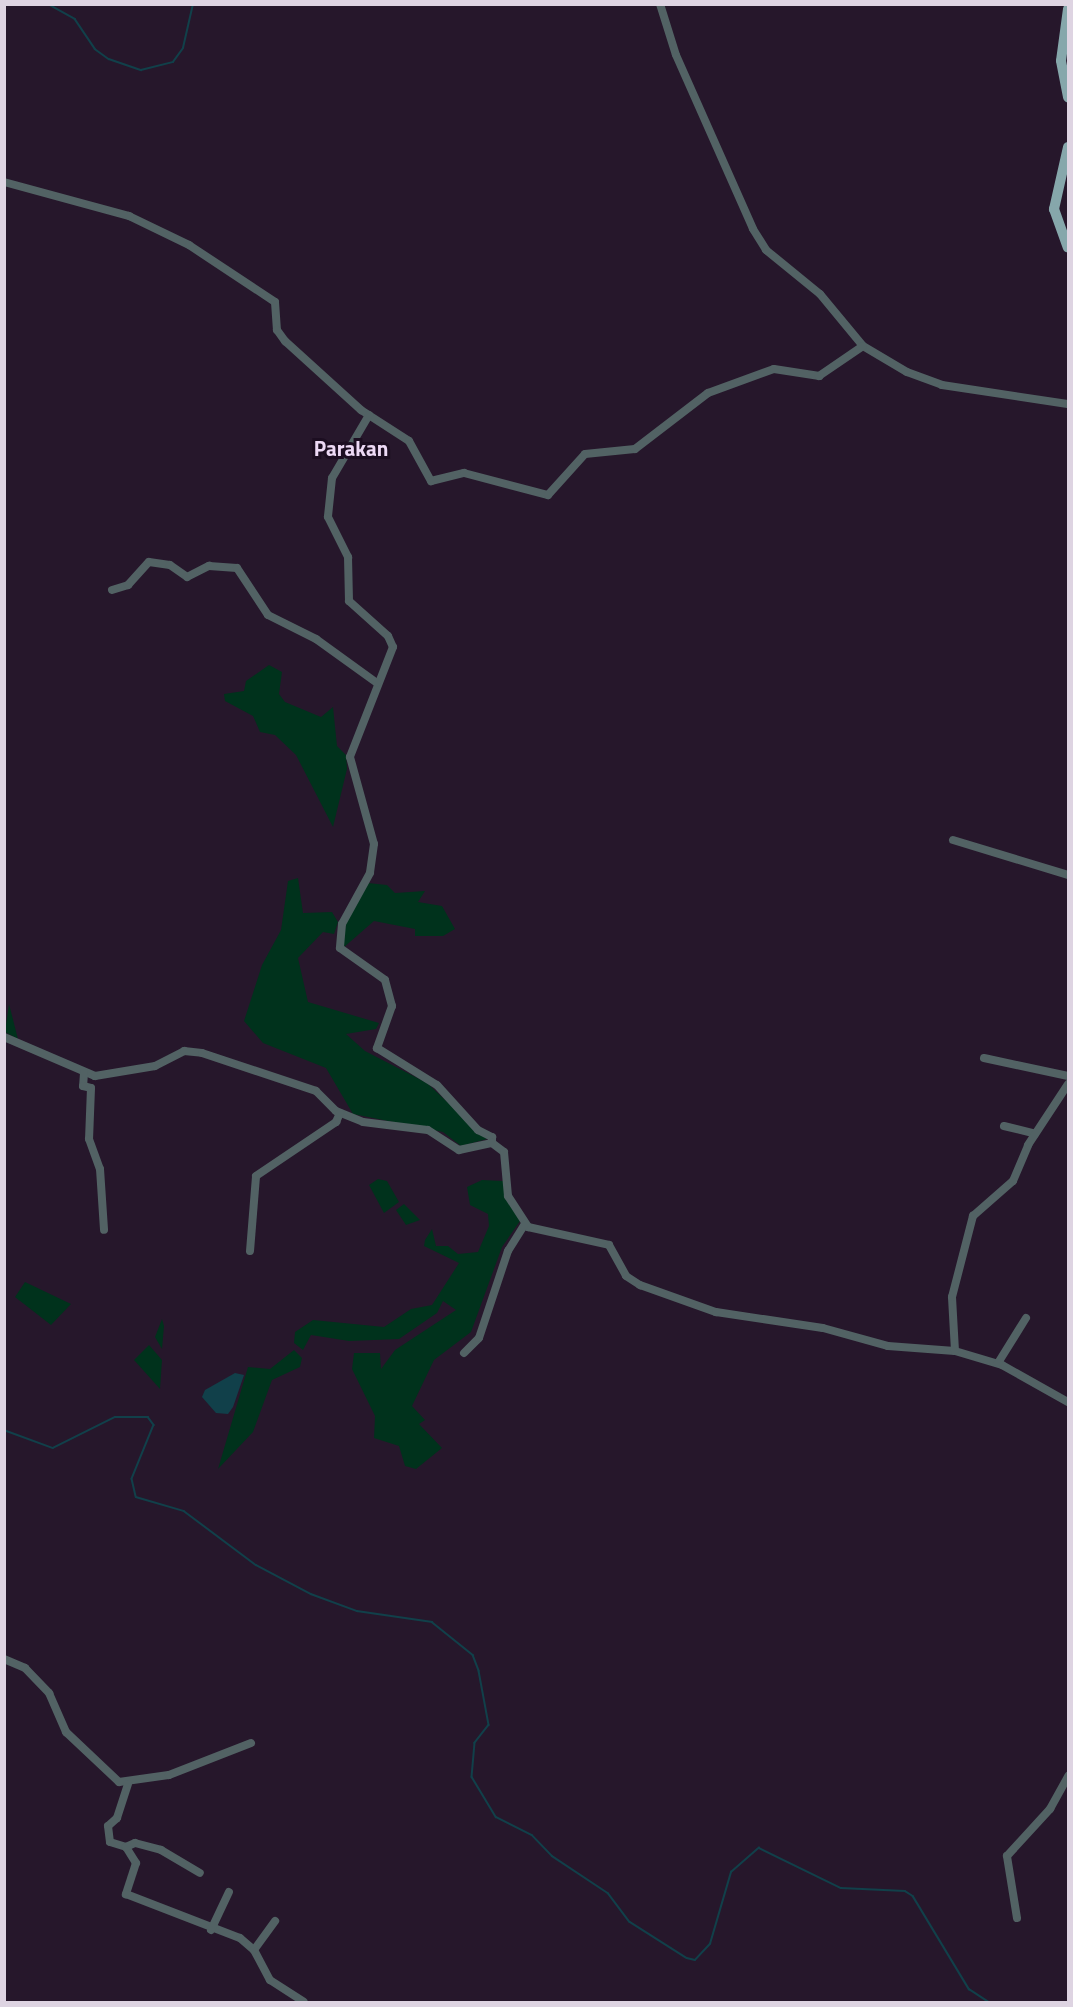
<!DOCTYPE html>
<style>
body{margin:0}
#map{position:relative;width:1073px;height:2007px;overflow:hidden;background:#26172b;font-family:"Titillium Web",sans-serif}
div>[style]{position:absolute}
.green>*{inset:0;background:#00321c}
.water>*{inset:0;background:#11404a}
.stream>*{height:1.5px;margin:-0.75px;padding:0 0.75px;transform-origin:0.75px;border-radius:0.75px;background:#11404a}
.minor>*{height:8px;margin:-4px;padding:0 4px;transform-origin:4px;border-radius:4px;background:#526264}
.major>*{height:10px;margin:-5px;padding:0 5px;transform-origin:5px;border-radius:5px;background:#86a7ab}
span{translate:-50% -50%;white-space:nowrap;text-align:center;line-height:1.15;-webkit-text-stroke:6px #1c0e21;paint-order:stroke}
.quarter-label{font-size:21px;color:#edd9f5;font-weight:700}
.frame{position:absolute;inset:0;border:6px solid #ded4e2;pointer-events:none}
</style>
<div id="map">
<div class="green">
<i style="clip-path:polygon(269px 665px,282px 672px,279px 694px,285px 702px,321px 717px,333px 707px,337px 746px,346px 755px,347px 769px,333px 827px,296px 755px,275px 735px,260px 732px,253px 716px,225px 701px,224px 694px,244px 691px,246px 681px)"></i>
<i style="clip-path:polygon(298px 878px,303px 913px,332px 912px,338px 922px,334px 934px,323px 932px,298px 958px,308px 1002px,379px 1023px,376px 1029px,346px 1034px,365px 1051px,427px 1083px,487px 1139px,461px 1146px,443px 1132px,353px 1114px,326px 1068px,263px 1043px,244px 1021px,262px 965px,281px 930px,288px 881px)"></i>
<i style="clip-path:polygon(368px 883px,387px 885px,395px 893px,425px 891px,418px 902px,442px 906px,455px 929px,443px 936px,415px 936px,415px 929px,374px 921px,343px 948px,346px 921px)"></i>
<i style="clip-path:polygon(9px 1004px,18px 1039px,5px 1032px)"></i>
<i style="clip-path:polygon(378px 1179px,387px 1181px,399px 1202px,384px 1213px,369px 1185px)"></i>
<i style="clip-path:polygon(482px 1180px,503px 1181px,520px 1221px,502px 1247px,471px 1332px,434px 1360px,412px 1406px,425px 1420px,419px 1424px,442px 1448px,416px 1469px,405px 1466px,399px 1446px,374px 1438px,375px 1416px,352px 1369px,354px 1353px,380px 1353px,381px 1369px,395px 1350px,456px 1310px,443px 1301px,437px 1313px,399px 1339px,349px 1341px,311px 1335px,303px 1350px,294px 1343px,295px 1332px,313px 1320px,384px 1327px,411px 1309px,432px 1305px,459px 1263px,424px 1246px,425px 1240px,432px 1229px,436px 1246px,448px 1246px,458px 1254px,478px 1252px,489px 1226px,488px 1214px,470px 1205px,467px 1187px)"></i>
<i style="clip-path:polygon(404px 1204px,420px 1220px,406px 1225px,396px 1210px)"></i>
<i style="clip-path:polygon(25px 1282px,71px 1304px,51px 1325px,15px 1297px)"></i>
<i style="clip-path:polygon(162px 1319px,164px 1326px,162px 1349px,155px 1337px)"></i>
<i style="clip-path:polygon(149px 1345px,162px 1360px,160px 1389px,134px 1360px)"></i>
<i style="clip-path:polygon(294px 1350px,302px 1358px,300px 1367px,272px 1380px,253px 1432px,218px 1469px,248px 1367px,270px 1369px)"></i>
</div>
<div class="water">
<i style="clip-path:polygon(235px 1373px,244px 1375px,233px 1407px,228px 1414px,216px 1413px,202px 1397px,205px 1390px)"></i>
</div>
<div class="stream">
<i style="left:48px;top:4px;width:31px;rotate:29deg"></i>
<i style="left:75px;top:19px;width:36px;rotate:56deg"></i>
<i style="left:95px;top:49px;width:17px;rotate:36deg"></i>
<i style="left:109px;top:59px;width:34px;rotate:19deg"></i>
<i style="left:141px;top:70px;width:33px;rotate:-14deg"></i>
<i style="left:173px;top:62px;width:17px;rotate:-54deg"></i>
<i style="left:183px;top:48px;width:45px;rotate:-77.2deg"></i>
<i style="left:4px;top:1430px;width:52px;rotate:20.2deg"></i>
<i style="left:53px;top:1448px;width:69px;rotate:-26.6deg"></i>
<i style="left:115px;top:1417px;width:33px"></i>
<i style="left:148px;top:1417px;width:10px;rotate:53deg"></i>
<i style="left:154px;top:1425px;width:58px;rotate:112.2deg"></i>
<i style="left:132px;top:1479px;width:18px;rotate:77deg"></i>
<i style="left:136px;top:1497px;width:50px;rotate:16.3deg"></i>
<i style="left:184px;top:1511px;width:90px;rotate:36.9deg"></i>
<i style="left:256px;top:1565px;width:62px;rotate:27.8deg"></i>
<i style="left:311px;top:1594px;width:49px;rotate:20.3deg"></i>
<i style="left:357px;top:1611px;width:76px;rotate:8.3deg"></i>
<i style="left:432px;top:1622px;width:53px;rotate:38.8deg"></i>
<i style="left:473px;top:1655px;width:17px;rotate:69deg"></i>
<i style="left:479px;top:1671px;width:55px;rotate:79.5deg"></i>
<i style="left:489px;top:1725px;width:23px;rotate:128deg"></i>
<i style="left:475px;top:1743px;width:34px;rotate:95deg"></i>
<i style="left:472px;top:1777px;width:47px;rotate:59deg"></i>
<i style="left:496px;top:1817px;width:40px;rotate:26.6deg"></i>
<i style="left:532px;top:1835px;width:29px;rotate:46deg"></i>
<i style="left:552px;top:1856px;width:67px;rotate:33.5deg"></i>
<i style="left:608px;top:1893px;width:36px;rotate:53deg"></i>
<i style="left:630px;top:1922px;width:67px;rotate:32.3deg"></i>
<i style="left:687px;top:1958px;width:8px;rotate:14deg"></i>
<i style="left:695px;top:1960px;width:22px;rotate:-47deg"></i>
<i style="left:710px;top:1944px;width:75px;rotate:-73.7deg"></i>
<i style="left:731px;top:1872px;width:37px;rotate:-41deg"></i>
<i style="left:759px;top:1848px;width:91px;rotate:26deg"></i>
<i style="left:841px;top:1888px;width:64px;rotate:2.7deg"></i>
<i style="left:905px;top:1891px;width:9px;rotate:32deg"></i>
<i style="left:913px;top:1896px;width:109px;rotate:58.9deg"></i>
<i style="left:969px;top:1989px;width:24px;rotate:33deg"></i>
</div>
<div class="minor">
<i style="left:660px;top:4px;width:53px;rotate:72.6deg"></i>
<i style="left:676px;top:55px;width:190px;rotate:66.1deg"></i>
<i style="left:753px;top:229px;width:25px;rotate:58deg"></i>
<i style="left:766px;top:250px;width:70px;rotate:39.2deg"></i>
<i style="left:820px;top:294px;width:67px;rotate:50.4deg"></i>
<i style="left:863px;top:346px;width:51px;rotate:30.6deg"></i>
<i style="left:907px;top:372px;width:37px;rotate:20deg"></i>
<i style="left:942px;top:385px;width:127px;rotate:8.6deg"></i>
<i style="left:4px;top:182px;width:130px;rotate:15.2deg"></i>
<i style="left:129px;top:216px;width:67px;rotate:25.8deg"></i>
<i style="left:189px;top:245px;width:103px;rotate:33.5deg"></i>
<i style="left:275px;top:302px;width:28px;rotate:86deg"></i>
<i style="left:277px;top:330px;width:14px;rotate:54deg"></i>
<i style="left:285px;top:341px;width:103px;rotate:42.2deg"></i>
<i style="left:361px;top:410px;width:57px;rotate:32.9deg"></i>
<i style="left:409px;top:441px;width:46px;rotate:61.2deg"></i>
<i style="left:431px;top:481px;width:34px;rotate:-14deg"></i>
<i style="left:464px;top:473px;width:87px;rotate:14.7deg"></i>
<i style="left:548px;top:495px;width:55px;rotate:-47.9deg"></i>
<i style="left:585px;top:454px;width:50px;rotate:-5.7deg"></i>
<i style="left:635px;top:449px;width:92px;rotate:-37.5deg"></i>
<i style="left:708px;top:393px;width:70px;rotate:-20deg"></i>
<i style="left:774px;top:369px;width:46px;rotate:8.8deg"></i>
<i style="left:819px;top:376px;width:53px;rotate:-34.3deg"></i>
<i style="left:369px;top:415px;width:73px;rotate:120.4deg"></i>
<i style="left:332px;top:478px;width:39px;rotate:96deg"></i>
<i style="left:328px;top:517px;width:45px;rotate:63.4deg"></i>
<i style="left:348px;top:557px;width:44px;rotate:88.7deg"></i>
<i style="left:349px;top:601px;width:52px;rotate:41.9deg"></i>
<i style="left:388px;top:636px;width:12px;rotate:66deg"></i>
<i style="left:393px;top:647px;width:118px;rotate:111.4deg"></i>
<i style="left:350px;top:757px;width:90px;rotate:74.6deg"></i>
<i style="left:374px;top:844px;width:29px;rotate:98deg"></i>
<i style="left:370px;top:873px;width:58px;rotate:118.8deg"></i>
<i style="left:342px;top:924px;width:24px;rotate:95deg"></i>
<i style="left:340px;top:948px;width:55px;rotate:35.4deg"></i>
<i style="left:385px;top:980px;width:27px;rotate:75deg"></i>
<i style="left:392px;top:1006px;width:45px;rotate:109.7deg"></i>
<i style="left:377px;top:1048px;width:70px;rotate:31.7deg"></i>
<i style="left:437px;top:1085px;width:61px;rotate:47.7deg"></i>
<i style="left:478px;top:1130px;width:16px;rotate:27deg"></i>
<i style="left:492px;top:1137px;width:6px;rotate:90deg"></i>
<i style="left:112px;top:590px;width:17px;rotate:-17deg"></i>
<i style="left:128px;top:585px;width:31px;rotate:-48deg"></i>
<i style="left:149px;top:562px;width:21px;rotate:8deg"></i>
<i style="left:170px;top:565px;width:21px;rotate:35deg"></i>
<i style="left:187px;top:577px;width:25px;rotate:-27deg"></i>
<i style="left:209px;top:566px;width:28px;rotate:4deg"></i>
<i style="left:237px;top:568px;width:56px;rotate:56.6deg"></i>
<i style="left:268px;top:615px;width:54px;rotate:26.6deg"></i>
<i style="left:316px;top:639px;width:75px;rotate:35.8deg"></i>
<i style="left:953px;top:840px;width:120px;rotate:16.9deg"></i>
<i style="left:4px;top:1037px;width:99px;rotate:23.2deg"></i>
<i style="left:95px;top:1076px;width:61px;rotate:-9.5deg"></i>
<i style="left:155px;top:1066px;width:33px;rotate:-27deg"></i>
<i style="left:184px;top:1051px;width:18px;rotate:6deg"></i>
<i style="left:202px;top:1053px;width:120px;rotate:18.4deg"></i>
<i style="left:316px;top:1091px;width:28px;rotate:45deg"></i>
<i style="left:336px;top:1111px;width:29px;rotate:22deg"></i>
<i style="left:363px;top:1122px;width:65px;rotate:7deg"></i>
<i style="left:428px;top:1130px;width:37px;rotate:33deg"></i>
<i style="left:459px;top:1150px;width:34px;rotate:-12deg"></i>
<i style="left:492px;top:1143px;width:15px;rotate:37deg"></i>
<i style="left:504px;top:1152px;width:44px;rotate:84.8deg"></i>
<i style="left:508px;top:1196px;width:37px;rotate:57deg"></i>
<i style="left:528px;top:1227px;width:83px;rotate:12.5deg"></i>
<i style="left:609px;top:1245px;width:35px;rotate:61deg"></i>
<i style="left:626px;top:1276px;width:17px;rotate:33deg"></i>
<i style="left:640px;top:1285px;width:81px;rotate:19.6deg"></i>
<i style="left:716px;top:1312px;width:108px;rotate:8.5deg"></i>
<i style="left:823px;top:1328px;width:67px;rotate:15.5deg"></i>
<i style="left:888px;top:1346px;width:67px;rotate:4.3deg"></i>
<i style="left:955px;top:1351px;width:49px;rotate:16.6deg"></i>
<i style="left:1002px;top:1365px;width:76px;rotate:29.3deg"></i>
<i style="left:984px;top:1058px;width:86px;rotate:12.1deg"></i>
<i style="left:84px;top:1073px;width:13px;rotate:94deg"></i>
<i style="left:83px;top:1086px;width:8px;rotate:14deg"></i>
<i style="left:91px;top:1088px;width:51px;rotate:92.2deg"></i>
<i style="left:89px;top:1139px;width:32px;rotate:70deg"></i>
<i style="left:100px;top:1169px;width:61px;rotate:86.2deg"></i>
<i style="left:1004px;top:1126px;width:32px;rotate:14deg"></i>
<i style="left:250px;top:1251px;width:75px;rotate:-85.4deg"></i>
<i style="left:256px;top:1176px;width:97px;rotate:-34deg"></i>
<i style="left:336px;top:1122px;width:10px;rotate:-66deg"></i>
<i style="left:955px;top:1351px;width:54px;rotate:-93.2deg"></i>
<i style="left:952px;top:1297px;width:84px;rotate:-75.5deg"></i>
<i style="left:973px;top:1216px;width:53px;rotate:-41.2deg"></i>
<i style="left:1013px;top:1181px;width:39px;rotate:-67deg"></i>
<i style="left:1028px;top:1145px;width:73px;rotate:-56.7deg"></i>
<i style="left:464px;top:1353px;width:21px;rotate:-45deg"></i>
<i style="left:479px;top:1338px;width:92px;rotate:-71.6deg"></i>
<i style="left:508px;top:1251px;width:32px;rotate:-58deg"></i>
<i style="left:998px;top:1363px;width:53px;rotate:-58.1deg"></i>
<i style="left:4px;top:1659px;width:23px;rotate:23deg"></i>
<i style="left:25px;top:1668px;width:35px;rotate:46deg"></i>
<i style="left:49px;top:1693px;width:43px;rotate:66.4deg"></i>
<i style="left:66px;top:1732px;width:73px;rotate:43.3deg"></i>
<i style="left:119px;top:1782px;width:50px;rotate:-8deg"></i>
<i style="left:169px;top:1775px;width:88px;rotate:-21.3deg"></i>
<i style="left:128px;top:1784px;width:36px;rotate:108deg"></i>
<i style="left:117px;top:1818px;width:12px;rotate:138deg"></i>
<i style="left:108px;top:1826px;width:16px;rotate:83deg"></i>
<i style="left:110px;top:1842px;width:17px;rotate:17deg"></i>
<i style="left:126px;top:1847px;width:19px;rotate:58deg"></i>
<i style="left:136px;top:1863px;width:33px;rotate:108deg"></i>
<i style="left:126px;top:1894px;width:122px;rotate:21.1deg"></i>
<i style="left:240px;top:1938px;width:18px;rotate:41deg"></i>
<i style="left:254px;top:1950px;width:34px;rotate:62deg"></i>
<i style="left:270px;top:1980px;width:40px;rotate:32.9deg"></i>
<i style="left:126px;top:1847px;width:10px;rotate:-24deg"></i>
<i style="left:135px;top:1843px;width:27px;rotate:15deg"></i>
<i style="left:161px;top:1850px;width:45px;rotate:30.5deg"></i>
<i style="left:1017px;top:1918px;width:63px;rotate:-99.2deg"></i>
<i style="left:1007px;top:1856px;width:64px;rotate:-47.5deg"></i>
<i style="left:1050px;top:1809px;width:38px;rotate:-61deg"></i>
<i style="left:211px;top:1930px;width:42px;rotate:-64.7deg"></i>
<i style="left:254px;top:1950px;width:36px;rotate:-54deg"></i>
</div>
<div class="major">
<i style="left:1068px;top:9px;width:52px;rotate:97.7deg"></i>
<i style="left:1061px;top:61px;width:37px;rotate:79deg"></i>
<i style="left:1068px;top:147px;width:64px;rotate:102.7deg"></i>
<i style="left:1054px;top:209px;width:41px;rotate:70.3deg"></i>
</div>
<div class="quarter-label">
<span style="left:351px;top:448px">Parakan</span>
</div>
<div class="frame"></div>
</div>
